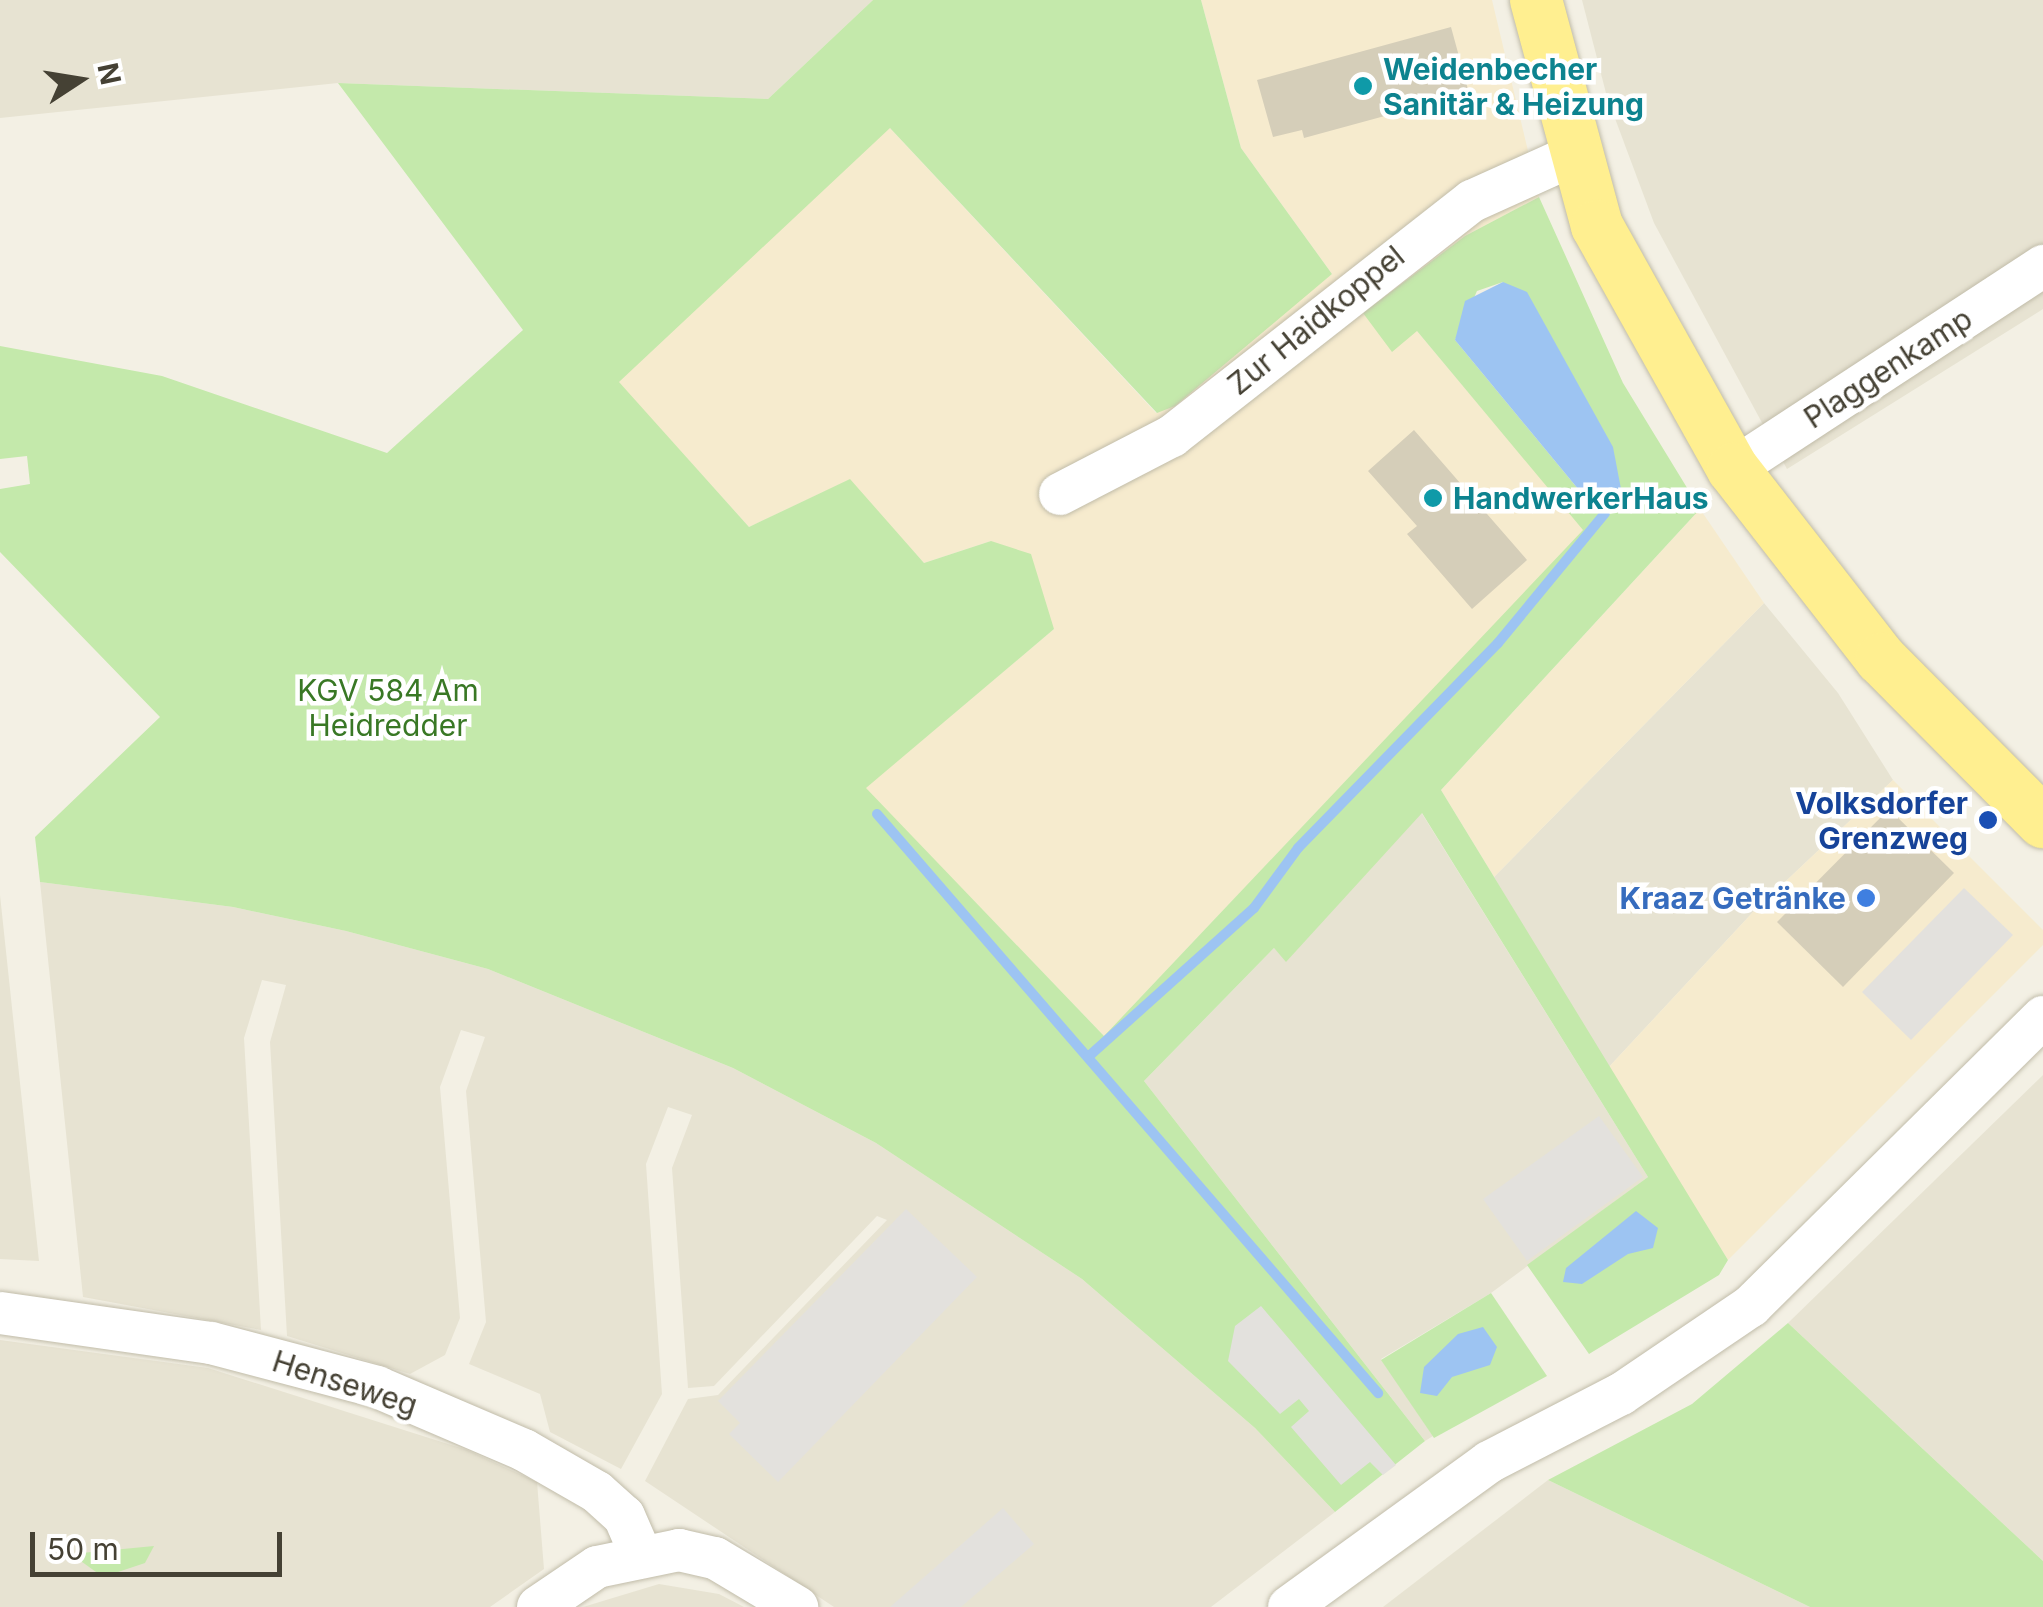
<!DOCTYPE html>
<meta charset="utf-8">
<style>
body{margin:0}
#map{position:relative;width:2043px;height:1607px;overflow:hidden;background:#f3f0e4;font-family:Inter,sans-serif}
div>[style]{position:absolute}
.residential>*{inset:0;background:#e7e3d2}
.commercial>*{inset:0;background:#f6ebce}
.green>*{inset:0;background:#c4e9ab}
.parking>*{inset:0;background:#e3e1dd}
.water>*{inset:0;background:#9dc4f2}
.stream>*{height:10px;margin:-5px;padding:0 5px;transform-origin:5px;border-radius:5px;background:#9dc4f2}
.building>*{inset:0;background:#d5ceb9}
.roads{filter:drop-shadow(0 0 2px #c1bca9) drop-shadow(0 0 2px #c1bca9)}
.minor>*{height:42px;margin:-21px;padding:0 21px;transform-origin:21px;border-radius:21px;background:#fff}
.major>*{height:52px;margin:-26px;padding:0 26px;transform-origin:26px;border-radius:26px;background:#ffef90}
.dots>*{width:28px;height:28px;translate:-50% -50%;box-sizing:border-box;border:5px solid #fff;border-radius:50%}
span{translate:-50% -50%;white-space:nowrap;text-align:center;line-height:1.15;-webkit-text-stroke:9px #fff;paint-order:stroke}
.culture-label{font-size:30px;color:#0d838f;font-weight:700}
.left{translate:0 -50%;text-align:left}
.street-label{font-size:30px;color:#454134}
.park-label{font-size:30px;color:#397825}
.transit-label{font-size:30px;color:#164399;font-weight:700}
.right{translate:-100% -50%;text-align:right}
.shop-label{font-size:30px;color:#366cbe;font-weight:700}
.north{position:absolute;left:30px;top:30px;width:100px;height:100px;-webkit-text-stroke:8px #fff;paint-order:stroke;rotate:78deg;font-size:28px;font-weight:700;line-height:40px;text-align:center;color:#454134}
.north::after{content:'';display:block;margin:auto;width:35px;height:45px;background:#454134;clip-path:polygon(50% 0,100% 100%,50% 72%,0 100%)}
.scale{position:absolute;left:30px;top:1532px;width:252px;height:45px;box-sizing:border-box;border:5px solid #454134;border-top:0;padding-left:12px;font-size:30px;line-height:35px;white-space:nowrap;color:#454134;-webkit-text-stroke:8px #fff;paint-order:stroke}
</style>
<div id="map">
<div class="residential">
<i style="clip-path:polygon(0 0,873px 0,768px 99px,338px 83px,0 118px)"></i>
<i style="clip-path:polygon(1582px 0,2043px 0,2043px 309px,1787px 469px,1654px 223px,1607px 97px)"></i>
<i style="clip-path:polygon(1764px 603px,1838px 693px,1893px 780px,1753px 912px,1608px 1068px,1494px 877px)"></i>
<i style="clip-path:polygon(1421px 812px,1648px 1177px,1491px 1293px,1381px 1359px,1433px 1436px,1425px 1441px,1144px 1081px,1274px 948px,1286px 961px)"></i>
<i style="clip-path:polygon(40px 882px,233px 907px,346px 931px,488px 969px,733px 1068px,876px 1143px,1082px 1279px,1255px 1428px,1335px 1512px,1211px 1607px,834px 1607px,645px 1481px,688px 1399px,718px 1395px,887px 1220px,877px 1216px,714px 1386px,688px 1388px,672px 1168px,692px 1115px,668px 1107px,646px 1164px,662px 1394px,621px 1469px,550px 1432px,540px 1394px,469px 1364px,486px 1322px,466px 1091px,485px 1037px,461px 1030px,440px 1087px,460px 1318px,445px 1355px,410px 1374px,287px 1336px,270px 1042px,286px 985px,262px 980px,244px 1038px,261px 1330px,83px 1297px)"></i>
<i style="clip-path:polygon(0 895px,39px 1261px,0 1259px)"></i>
<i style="clip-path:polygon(2043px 1075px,2043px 1561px,1788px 1323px)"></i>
<i style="clip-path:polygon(0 1340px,208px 1368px,467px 1450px,537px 1482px,544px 1569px,490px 1607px,0 1607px)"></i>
<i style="clip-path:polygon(1548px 1480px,1810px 1607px,1383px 1607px)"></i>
<i style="clip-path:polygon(659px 1584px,719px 1594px,744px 1607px,583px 1607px)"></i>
</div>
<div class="commercial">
<i style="clip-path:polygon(1201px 0,1492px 0,1539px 197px,1465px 236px,1363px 314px,1417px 331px,1584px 530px,1104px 1036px,865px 788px,1054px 629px,991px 541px,924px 563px,849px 480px,749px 527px,618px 382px,889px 127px,1156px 413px,1332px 274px,1241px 148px)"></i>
<i style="clip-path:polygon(1700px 509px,1764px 603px,1494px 877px,1441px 790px)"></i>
<i style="clip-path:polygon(1893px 780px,2043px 930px,2043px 945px,1728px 1260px,1608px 1068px,1753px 912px)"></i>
</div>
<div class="green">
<i style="clip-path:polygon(evenodd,873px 0,1201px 0,1241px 148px,1332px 274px,1175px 406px,1157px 413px,890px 128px,619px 382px,749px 527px,850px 479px,924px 563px,991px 541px,1031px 554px,1054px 629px,866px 788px,1104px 1036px,1583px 530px,1417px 331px,1392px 352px,1363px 313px,1465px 236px,1539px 197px,1623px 383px,1700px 509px,1441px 790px,1728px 1260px,1719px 1275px,1589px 1354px,1527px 1265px,1648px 1177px,1422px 813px,1286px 962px,1274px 948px,1144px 1081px,1425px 1441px,1335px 1512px,1255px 1428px,1082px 1279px,876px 1143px,733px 1068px,488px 969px,346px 931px,233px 907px,40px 882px,35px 837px,160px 717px,0 552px,0 489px,30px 484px,27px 456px,0 459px,0 346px,162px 376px,387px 453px,523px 330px,338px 83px,768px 99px,873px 0,1503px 282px,1593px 507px,1455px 340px,1477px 291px,1503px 282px)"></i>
<i style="clip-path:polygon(1491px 1293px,1547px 1376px,1434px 1438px,1381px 1360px)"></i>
<i style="clip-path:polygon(1788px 1323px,2043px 1561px,2043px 1607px,1810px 1607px,1548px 1480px,1692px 1404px)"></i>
<i style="clip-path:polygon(154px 1546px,145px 1563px,103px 1577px,71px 1554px)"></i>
</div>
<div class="parking">
<i style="clip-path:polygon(1964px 888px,2013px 935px,1911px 1040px,1862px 992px)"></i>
<i style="clip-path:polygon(1599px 1116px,1643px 1177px,1527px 1261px,1483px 1199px)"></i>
<i style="clip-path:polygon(906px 1209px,977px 1277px,778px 1482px,729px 1434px,740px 1423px,718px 1401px)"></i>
<i style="clip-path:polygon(1261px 1306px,1396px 1465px,1383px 1475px,1370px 1462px,1341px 1485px,1291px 1427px,1309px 1411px,1299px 1399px,1280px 1414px,1228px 1361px,1235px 1326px)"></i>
<i style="clip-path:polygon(1003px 1508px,1034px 1544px,961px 1607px,890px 1607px)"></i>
</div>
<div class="water">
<i style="clip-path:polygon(1503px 282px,1527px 292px,1613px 447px,1621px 489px,1609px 512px,1593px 507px,1455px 340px,1465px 301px)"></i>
<i style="clip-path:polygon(1636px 1211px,1658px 1228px,1653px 1248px,1628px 1254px,1582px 1284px,1563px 1282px,1566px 1268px)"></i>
<i style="clip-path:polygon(1483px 1327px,1497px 1347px,1490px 1365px,1452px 1377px,1437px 1396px,1420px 1393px,1424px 1367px,1458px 1334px)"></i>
</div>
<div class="stream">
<i style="left:877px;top:814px;width:766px;rotate:49.13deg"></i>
<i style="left:1088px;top:1057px;width:223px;rotate:-41.9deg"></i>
<i style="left:1254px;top:908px;width:74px;rotate:-53.7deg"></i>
<i style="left:1298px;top:848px;width:286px;rotate:-45.7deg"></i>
<i style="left:1498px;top:643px;width:168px;rotate:-50.5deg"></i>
</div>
<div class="building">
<i style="clip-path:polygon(1451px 27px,1469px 93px,1304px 138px,1302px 130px,1273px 137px,1257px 80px)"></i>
<i style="clip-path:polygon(1414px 430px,1527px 560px,1472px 609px,1407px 534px,1417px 526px,1368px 471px)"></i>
<i style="clip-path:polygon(1889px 809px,1954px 873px,1843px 987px,1777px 922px)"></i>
</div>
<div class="roads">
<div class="minor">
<i style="left:1733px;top:469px;width:371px;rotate:-33.2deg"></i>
<i style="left:1060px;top:494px;width:126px;rotate:-27.4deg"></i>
<i style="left:1172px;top:436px;width:381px;rotate:-38.1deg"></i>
<i style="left:1472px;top:201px;width:114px;rotate:-24.3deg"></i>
<i style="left:0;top:1313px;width:213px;rotate:8.1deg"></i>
<i style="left:211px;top:1343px;width:172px;rotate:14.8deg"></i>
<i style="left:377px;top:1387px;width:160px;rotate:23.2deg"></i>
<i style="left:524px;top:1450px;width:84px;rotate:29.9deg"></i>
<i style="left:597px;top:1492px;width:36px;rotate:42deg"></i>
<i style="left:624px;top:1516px;width:40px;rotate:66.6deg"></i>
<i style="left:538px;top:1607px;width:71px;rotate:-34.1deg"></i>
<i style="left:597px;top:1567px;width:84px;rotate:-11.7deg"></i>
<i style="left:679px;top:1550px;width:37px;rotate:13deg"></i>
<i style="left:715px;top:1558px;width:96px;rotate:30.9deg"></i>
<i style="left:1289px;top:1607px;width:247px;rotate:-35.9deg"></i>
<i style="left:1489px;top:1462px;width:148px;rotate:-27.3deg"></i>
<i style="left:1621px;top:1394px;width:157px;rotate:-34.1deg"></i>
<i style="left:1751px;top:1306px;width:411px;rotate:-44.7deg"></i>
</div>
<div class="major">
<i style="left:1536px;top:0;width:234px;rotate:74.9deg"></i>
<i style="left:1597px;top:226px;width:278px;rotate:60.8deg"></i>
<i style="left:1733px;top:469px;width:241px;rotate:52.1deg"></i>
<i style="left:1881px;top:659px;width:230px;rotate:45.2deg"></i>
</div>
</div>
<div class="dots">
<i style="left:1363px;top:86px;background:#0f9aa8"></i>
<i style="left:1433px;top:498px;background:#0f9aa8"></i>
<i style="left:1988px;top:820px;background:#1a4fb4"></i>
<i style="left:1866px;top:898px;background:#3f7fe0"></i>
</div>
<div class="culture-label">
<span class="left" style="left:1383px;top:86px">Weidenbecher<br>Sanitär &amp; Heizung</span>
<span class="left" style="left:1453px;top:498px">HandwerkerHaus</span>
</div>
<div class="street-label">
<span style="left:1316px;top:320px;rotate:-39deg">Zur Haidkoppel</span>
<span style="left:1888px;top:368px;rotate:-33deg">Plaggenkamp</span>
<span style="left:345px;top:1383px;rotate:18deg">Henseweg</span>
</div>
<div class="park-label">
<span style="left:388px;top:707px">KGV 584 Am<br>Heidredder</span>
</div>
<div class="transit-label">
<span class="right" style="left:1968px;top:820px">Volksdorfer<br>Grenzweg</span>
</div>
<div class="shop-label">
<span class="right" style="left:1846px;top:898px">Kraaz Getränke</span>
</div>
<div class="north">N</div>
<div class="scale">50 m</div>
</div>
